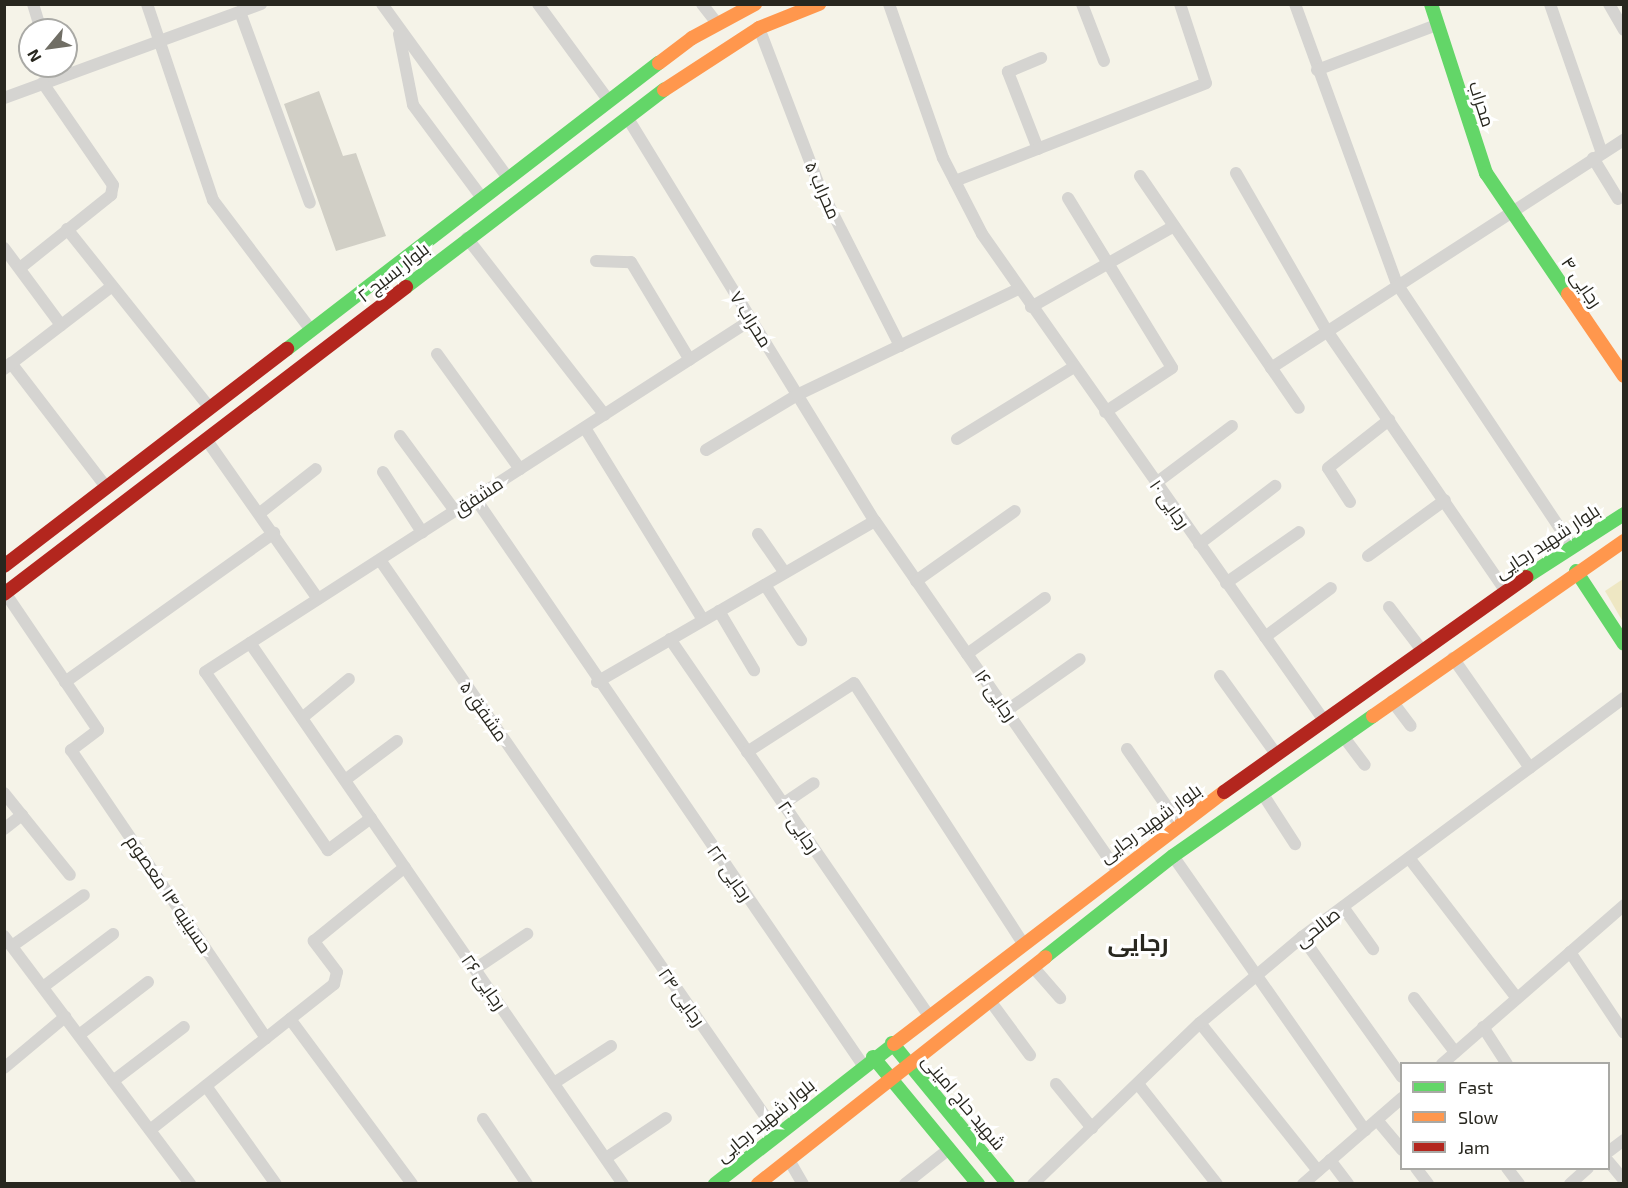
<!DOCTYPE html>
<meta charset="utf-8">
<style>
body{margin:0}
#map{position:relative;width:1628px;height:1188px;overflow:hidden;background:#f5f3e8;font-family:"Exo 2",Cairo,sans-serif}
div>[style]{position:absolute}
.green>*{inset:0;background:#eee7c3}
.building>*{inset:0;background:#d1cfc6}
.street>*{height:12px;margin:-6px;padding:0 6px;transform-origin:6px;border-radius:6px;background:#d5d4d1}
.fast>*{height:14px;margin:-7px;padding:0 7px;transform-origin:7px;border-radius:7px;background:#63d668}
.slow>*{height:14px;margin:-7px;padding:0 7px;transform-origin:7px;border-radius:7px;background:#ff974d}
.jam>*{height:14px;margin:-7px;padding:0 7px;transform-origin:7px;border-radius:7px;background:#b3261e}
span{translate:-50% -50%;white-space:nowrap;text-align:center;line-height:1.15;-webkit-text-stroke:6px #fff;paint-order:stroke}
.street-label{font-size:18px;color:#28271f}
.district-label{font-size:24px;color:#28271f;font-weight:700}
.frame{position:absolute;inset:0;border:6px solid #28271f;pointer-events:none}
.legend{position:absolute;left:1400px;top:1062px;width:210px;height:108px;box-sizing:border-box;background:#fff;border:2px solid #a9a9a5;margin:0;padding:8px 10px;list-style:none;font-size:18px;color:#28271f}
.legend li{display:flex;align-items:center;gap:12px;height:30px}
.legend b{width:30px;border:2px solid #a9a9a5}
.north{position:absolute;left:18px;top:18px;width:60px;height:60px;box-sizing:border-box;background:#fff;border:2px solid #a9a9a5;border-radius:50%;rotate:241deg;font-size:16px;font-weight:700;line-height:24px;text-align:center;color:#28271f}
.north::after{content:'';display:block;margin:auto;width:21px;height:27px;background:#706e65;clip-path:polygon(50% 0,100% 100%,50% 72%,0 100%)}
</style>
<div id="map">
<div class="green">
<i style="clip-path:polygon(1623px 579px,1623px 622px,1605px 591px)"></i>
</div>
<div class="building">
<i style="clip-path:polygon(319px 91px,343px 156px,356px 153px,386px 236px,336px 251px,284px 104px)"></i>
</div>
<div class="street">
<i style="left:33px;top:4px;width:27px;rotate:73deg"></i>
<i style="left:147px;top:4px;width:207px;rotate:71.4deg"></i>
<i style="left:213px;top:200px;width:163px;rotate:53deg"></i>
<i style="left:382px;top:4px;width:215px;rotate:54.1deg"></i>
<i style="left:538px;top:4px;width:120px;rotate:53.8deg"></i>
<i style="left:702px;top:4px;width:23px;rotate:52deg"></i>
<i style="left:889px;top:4px;width:163px;rotate:70.7deg"></i>
<i style="left:943px;top:158px;width:85px;rotate:62.8deg"></i>
<i style="left:982px;top:234px;width:593px;rotate:54.89deg"></i>
<i style="left:1082px;top:4px;width:61px;rotate:68.9deg"></i>
<i style="left:1295px;top:4px;width:298px;rotate:70deg"></i>
<i style="left:1397px;top:284px;width:315px;rotate:56.3deg"></i>
<i style="left:1550px;top:4px;width:158px;rotate:70.8deg"></i>
<i style="left:1609px;top:4px;width:30px;rotate:60deg"></i>
<i style="left:240px;top:12px;width:203px;rotate:69.9deg"></i>
<i style="left:759px;top:28px;width:173px;rotate:69.1deg"></i>
<i style="left:821px;top:190px;width:175px;rotate:63.1deg"></i>
<i style="left:399px;top:34px;width:72px;rotate:78.8deg"></i>
<i style="left:413px;top:105px;width:116px;rotate:53.4deg"></i>
<i style="left:1317px;top:70px;width:128px;rotate:-20.6deg"></i>
<i style="left:4px;top:98px;width:274px;rotate:-20.1deg"></i>
<i style="left:627px;top:117px;width:474px;rotate:58.5deg"></i>
<i style="left:875px;top:521px;width:423px;rotate:55.3deg"></i>
<i style="left:1038px;top:149px;width:83px;rotate:-111.3deg"></i>
<i style="left:1008px;top:72px;width:36px;rotate:-23deg"></i>
<i style="left:1593px;top:158px;width:48px;rotate:58.6deg"></i>
<i style="left:1236px;top:173px;width:182px;rotate:60.1deg"></i>
<i style="left:1327px;top:331px;width:314px;rotate:55.5deg"></i>
<i style="left:1140px;top:176px;width:281px;rotate:55.6deg"></i>
<i style="left:955px;top:181px;width:269px;rotate:-21.3deg"></i>
<i style="left:1206px;top:83px;width:83px;rotate:-108.2deg"></i>
<i style="left:1068px;top:198px;width:199px;rotate:58.5deg"></i>
<i style="left:1172px;top:368px;width:80px;rotate:146.7deg"></i>
<i style="left:67px;top:229px;width:229px;rotate:51.4deg"></i>
<i style="left:467px;top:238px;width:224px;rotate:52.1deg"></i>
<i style="left:4px;top:248px;width:96px;rotate:53.5deg"></i>
<i style="left:596px;top:261px;width:35px;rotate:2deg"></i>
<i style="left:631px;top:262px;width:114px;rotate:59deg"></i>
<i style="left:20px;top:268px;width:117px;rotate:-38.7deg"></i>
<i style="left:111px;top:195px;width:10px;rotate:-79deg"></i>
<i style="left:113px;top:185px;width:124px;rotate:-124.5deg"></i>
<i style="left:1031px;top:307px;width:164px;rotate:-29.5deg"></i>
<i style="left:437px;top:354px;width:142px;rotate:54.2deg"></i>
<i style="left:11px;top:363px;width:158px;rotate:52.5deg"></i>
<i style="left:1271px;top:368px;width:420px;rotate:-32.9deg"></i>
<i style="left:4px;top:369px;width:136px;rotate:-37.5deg"></i>
<i style="left:585px;top:428px;width:225px;rotate:58.4deg"></i>
<i style="left:400px;top:436px;width:93px;rotate:53.7deg"></i>
<i style="left:206px;top:439px;width:195px;rotate:55deg"></i>
<i style="left:957px;top:439px;width:137px;rotate:-31.6deg"></i>
<i style="left:706px;top:450px;width:106px;rotate:-31.1deg"></i>
<i style="left:797px;top:395px;width:245px;rotate:-25.6deg"></i>
<i style="left:383px;top:472px;width:72px;rotate:57deg"></i>
<i style="left:1156px;top:483px;width:95px;rotate:-36.9deg"></i>
<i style="left:475px;top:498px;width:687px;rotate:55.62deg"></i>
<i style="left:1350px;top:502px;width:40px;rotate:-122.9deg"></i>
<i style="left:1328px;top:468px;width:78px;rotate:-38.2deg"></i>
<i style="left:260px;top:513px;width:71px;rotate:-38.2deg"></i>
<i style="left:758px;top:534px;width:47px;rotate:55.3deg"></i>
<i style="left:1199px;top:544px;width:96px;rotate:-37.3deg"></i>
<i style="left:1368px;top:556px;width:95px;rotate:-36deg"></i>
<i style="left:380px;top:560px;width:696px;rotate:55.3deg"></i>
<i style="left:916px;top:581px;width:121px;rotate:-35.3deg"></i>
<i style="left:1226px;top:583px;width:89px;rotate:-34.9deg"></i>
<i style="left:765px;top:585px;width:66px;rotate:56.8deg"></i>
<i style="left:6px;top:594px;width:164px;rotate:55.9deg"></i>
<i style="left:98px;top:730px;width:34px;rotate:143deg"></i>
<i style="left:71px;top:750px;width:348px;rotate:55.9deg"></i>
<i style="left:1389px;top:607px;width:53px;rotate:52.7deg"></i>
<i style="left:719px;top:611px;width:69px;rotate:59.3deg"></i>
<i style="left:1265px;top:637px;width:82px;rotate:-36.6deg"></i>
<i style="left:670px;top:639px;width:456px;rotate:55.5deg"></i>
<i style="left:250px;top:643px;width:657px;rotate:55.42deg"></i>
<i style="left:967px;top:654px;width:96px;rotate:-35.7deg"></i>
<i style="left:1453px;top:658px;width:134px;rotate:55deg"></i>
<i style="left:1220px;top:676px;width:96px;rotate:54.3deg"></i>
<i style="left:65px;top:682px;width:257px;rotate:-35.5deg"></i>
<i style="left:597px;top:682px;width:321px;rotate:-30.1deg"></i>
<i style="left:1392px;top:701px;width:31px;rotate:53deg"></i>
<i style="left:1006px;top:711px;width:90px;rotate:-35.1deg"></i>
<i style="left:302px;top:718px;width:61px;rotate:-39.7deg"></i>
<i style="left:1343px;top:736px;width:36px;rotate:53deg"></i>
<i style="left:1127px;top:749px;width:91px;rotate:55.3deg"></i>
<i style="left:747px;top:752px;width:127px;rotate:-32.8deg"></i>
<i style="left:854px;top:683px;width:309px;rotate:57deg"></i>
<i style="left:345px;top:780px;width:65px;rotate:-36.9deg"></i>
<i style="left:4px;top:793px;width:105px;rotate:51.2deg"></i>
<i style="left:1262px;top:793px;width:61px;rotate:57.1deg"></i>
<i style="left:783px;top:804px;width:37px;rotate:-34deg"></i>
<i style="left:371px;top:818px;width:54px;rotate:143.3deg"></i>
<i style="left:328px;top:850px;width:216px;rotate:-124.6deg"></i>
<i style="left:205px;top:672px;width:650px;rotate:-32.81deg"></i>
<i style="left:4px;top:829px;width:23px;rotate:-38deg"></i>
<i style="left:1173px;top:856px;width:335px;rotate:55deg"></i>
<i style="left:1409px;top:858px;width:177px;rotate:52.4deg"></i>
<i style="left:1343px;top:907px;width:52px;rotate:54.5deg"></i>
<i style="left:4px;top:936px;width:310px;rotate:53.1deg"></i>
<i style="left:1302px;top:937px;width:172px;rotate:54.5deg"></i>
<i style="left:12px;top:946px;width:88px;rotate:-35.3deg"></i>
<i style="left:1570px;top:952px;width:97px;rotate:56.3deg"></i>
<i style="left:1034px;top:968px;width:40px;rotate:49deg"></i>
<i style="left:475px;top:969px;width:63px;rotate:-33.9deg"></i>
<i style="left:43px;top:987px;width:88px;rotate:-37.1deg"></i>
<i style="left:1414px;top:998px;width:68px;rotate:52.8deg"></i>
<i style="left:991px;top:1002px;width:66px;rotate:53.7deg"></i>
<i style="left:290px;top:1019px;width:205px;rotate:53.5deg"></i>
<i style="left:1200px;top:1023px;width:189px;rotate:51.4deg"></i>
<i style="left:1483px;top:1027px;width:44px;rotate:57deg"></i>
<i style="left:79px;top:1035px;width:87px;rotate:-37.5deg"></i>
<i style="left:1442px;top:1064px;width:242px;rotate:-41.1deg"></i>
<i style="left:4px;top:1068px;width:80px;rotate:-39.9deg"></i>
<i style="left:113px;top:1081px;width:89px;rotate:-37.3deg"></i>
<i style="left:554px;top:1083px;width:68px;rotate:-33deg"></i>
<i style="left:1056px;top:1084px;width:57px;rotate:50.7deg"></i>
<i style="left:1138px;top:1084px;width:127px;rotate:51.7deg"></i>
<i style="left:206px;top:1086px;width:120px;rotate:54.5deg"></i>
<i style="left:483px;top:1119px;width:78px;rotate:55.9deg"></i>
<i style="left:1377px;top:1120px;width:39px;rotate:50deg"></i>
<i style="left:150px;top:1130px;width:235px;rotate:-38.4deg"></i>
<i style="left:334px;top:984px;width:12px;rotate:-76deg"></i>
<i style="left:337px;top:972px;width:39px;rotate:-127deg"></i>
<i style="left:314px;top:941px;width:117px;rotate:-39.1deg"></i>
<i style="left:1608px;top:1152px;width:20px;rotate:-37deg"></i>
<i style="left:606px;top:1158px;width:72px;rotate:-33.7deg"></i>
<i style="left:789px;top:1160px;width:28px;rotate:60deg"></i>
<i style="left:1330px;top:1160px;width:30px;rotate:53deg"></i>
<i style="left:1608px;top:1161px;width:25px;rotate:50deg"></i>
<i style="left:1416px;top:1168px;width:20px;rotate:53deg"></i>
<i style="left:1507px;top:1168px;width:20px;rotate:53deg"></i>
<i style="left:905px;top:1184px;width:56px;rotate:-38.5deg"></i>
<i style="left:1033px;top:1184px;width:232px;rotate:-44deg"></i>
<i style="left:1200px;top:1023px;width:133px;rotate:-40.1deg"></i>
<i style="left:1302px;top:937px;width:401px;rotate:-36.6deg"></i>
<i style="left:1303px;top:1184px;width:131px;rotate:-41deg"></i>
<i style="left:1570px;top:1184px;width:24px;rotate:-42deg"></i>
</div>
<div class="fast">
<i style="left:1431px;top:4px;width:178px;rotate:72deg"></i>
<i style="left:1486px;top:173px;width:146px;rotate:55.9deg"></i>
<i style="left:406px;top:287px;width:325px;rotate:-37.4deg"></i>
<i style="left:287px;top:349px;width:469px;rotate:-37.6deg"></i>
<i style="left:1576px;top:571px;width:87px;rotate:56.7deg"></i>
<i style="left:1526px;top:577px;width:117px;rotate:-32.7deg"></i>
<i style="left:1045px;top:957px;width:163px;rotate:-38.3deg"></i>
<i style="left:1173px;top:856px;width:244px;rotate:-35deg"></i>
<i style="left:892px;top:1043px;width:183px;rotate:50.6deg"></i>
<i style="left:873px;top:1057px;width:165px;rotate:50.4deg"></i>
<i style="left:715px;top:1184px;width:227px;rotate:-38deg"></i>
</div>
<div class="slow">
<i style="left:659px;top:63px;width:41px;rotate:-37.1deg"></i>
<i style="left:692px;top:38px;width:72px;rotate:-28.4deg"></i>
<i style="left:664px;top:90px;width:113px;rotate:-33.1deg"></i>
<i style="left:759px;top:28px;width:65px;rotate:-21.8deg"></i>
<i style="left:1568px;top:294px;width:99px;rotate:55.7deg"></i>
<i style="left:1373px;top:716px;width:306px;rotate:-34.9deg"></i>
<i style="left:894px;top:1044px;width:415px;rotate:-37.4deg"></i>
<i style="left:758px;top:1184px;width:366px;rotate:-38.3deg"></i>
</div>
<div class="jam">
<i style="left:4px;top:566px;width:357px;rotate:-37.5deg"></i>
<i style="left:4px;top:594px;width:506px;rotate:-37.37deg"></i>
<i style="left:1224px;top:792px;width:371px;rotate:-35.4deg"></i>
</div>
<div class="street-label">
<span style="left:1482px;top:104px;rotate:72deg">محراب</span>
<span style="left:823px;top:190px;rotate:66deg">محراب ۵</span>
<span style="left:393px;top:272px;rotate:-38deg">بلوار بسیج ۲</span>
<span style="left:1582px;top:282px;rotate:56deg">رجایی ۴</span>
<span style="left:751px;top:319px;rotate:58deg">محراب ۷</span>
<span style="left:478px;top:496px;rotate:-33deg">مشفق</span>
<span style="left:1170px;top:504px;rotate:55deg">رجایی ۱۰</span>
<span style="left:1547px;top:541px;rotate:-33deg">بلوار شهید رجایی</span>
<span style="left:996px;top:695px;rotate:55deg">رجایی ۱۶</span>
<span style="left:484px;top:711px;rotate:55deg">مشفق ۵</span>
<span style="left:1150px;top:823px;rotate:-36deg">بلوار شهید رجایی</span>
<span style="left:799px;top:827px;rotate:56deg">رجایی ۲۰</span>
<span style="left:730px;top:873px;rotate:55deg">رجایی ۲۲</span>
<span style="left:169px;top:894px;rotate:56deg">حسینیه ۱۴ معصوم</span>
<span style="left:1317px;top:927px;rotate:-38deg">صالحی</span>
<span style="left:484px;top:982px;rotate:55deg">رجایی ۲۶</span>
<span style="left:682px;top:997px;rotate:55deg">رجایی ۲۴</span>
<span style="left:964px;top:1102px;rotate:50deg">شهید حاج امینی</span>
<span style="left:765px;top:1120px;rotate:-39deg">بلوار شهید رجایی</span>
</div>
<div class="district-label">
<span style="left:1138px;top:942px">رجایی</span>
</div>
<div class="frame"></div>
<ul class="legend">
<li><b style="height:8px;background:#63d668"></b>Fast</li>
<li><b style="height:8px;background:#ff974d"></b>Slow</li>
<li><b style="height:8px;background:#b3261e"></b>Jam</li>
</ul>
<div class="north">N</div>
</div>
